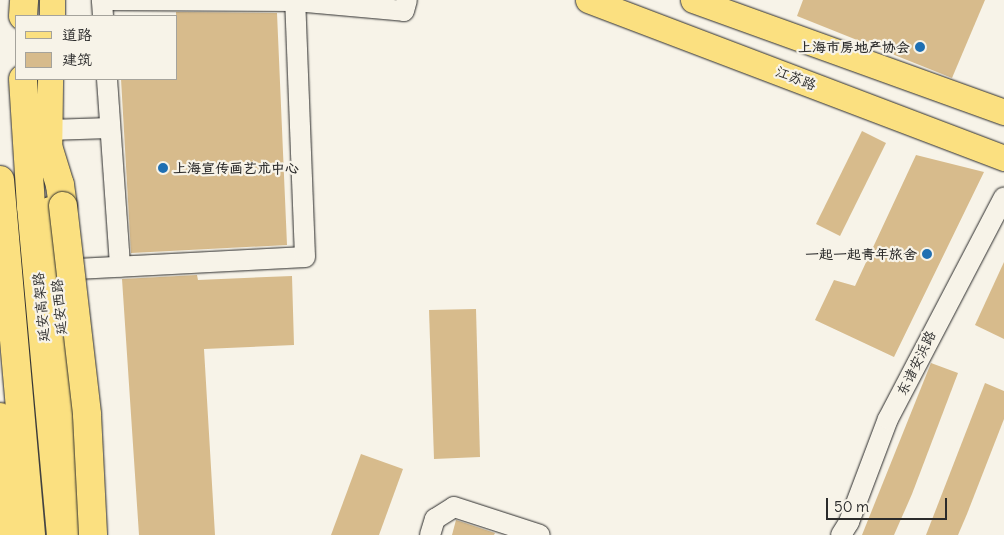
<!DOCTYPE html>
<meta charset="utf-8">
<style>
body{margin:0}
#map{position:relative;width:1004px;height:535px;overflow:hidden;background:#f7f3e8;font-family:Delius,"LXGW WenKai TC",sans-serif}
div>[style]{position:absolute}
.building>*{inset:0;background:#d7bb8c}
.roads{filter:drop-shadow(0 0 1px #2b2b2b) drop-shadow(0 0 1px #2b2b2b)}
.minor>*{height:20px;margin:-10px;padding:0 10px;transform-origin:10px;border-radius:10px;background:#f7f3e8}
.major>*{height:25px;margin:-12.5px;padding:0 12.5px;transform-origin:12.5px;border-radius:12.5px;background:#fbe080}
.highway>*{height:28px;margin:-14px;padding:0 14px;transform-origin:14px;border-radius:14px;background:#fbe080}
.bridges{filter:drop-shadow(0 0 1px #2b2b2b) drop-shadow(0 0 1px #2b2b2b)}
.highway-bridge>*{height:28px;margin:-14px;padding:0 14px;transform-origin:14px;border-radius:14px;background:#fbe080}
.dots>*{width:14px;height:14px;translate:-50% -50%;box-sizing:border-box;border:2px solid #f7f3e8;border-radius:50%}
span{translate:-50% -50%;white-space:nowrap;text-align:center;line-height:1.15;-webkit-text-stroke:4.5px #f7f3e8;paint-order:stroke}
.poi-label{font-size:14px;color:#2b2b2b;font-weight:700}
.right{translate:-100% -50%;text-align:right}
.left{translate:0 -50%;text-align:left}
.street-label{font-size:14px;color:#2b2b2b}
.legend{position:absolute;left:15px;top:15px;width:162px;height:65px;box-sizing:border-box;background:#f7f3e8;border:1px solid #a5a39c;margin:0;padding:6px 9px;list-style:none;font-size:15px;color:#2b2b2b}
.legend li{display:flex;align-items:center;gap:10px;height:25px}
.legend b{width:25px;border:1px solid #a5a39c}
.scale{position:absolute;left:826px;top:498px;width:121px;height:22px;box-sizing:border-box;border:2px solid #2b2b2b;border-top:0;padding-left:6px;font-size:15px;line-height:18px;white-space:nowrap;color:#2b2b2b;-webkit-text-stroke:4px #f7f3e8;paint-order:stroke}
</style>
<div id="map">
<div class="building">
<i style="clip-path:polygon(803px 0,985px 0,952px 78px,797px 16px)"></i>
<i style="clip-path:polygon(176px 12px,277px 13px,287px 245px,131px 253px,121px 79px,176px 79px)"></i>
<i style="clip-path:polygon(862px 131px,886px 143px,840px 236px,816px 224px)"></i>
<i style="clip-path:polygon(916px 155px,984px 172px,894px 357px,815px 320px,834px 280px,855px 286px)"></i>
<i style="clip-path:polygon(1004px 262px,1004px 339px,975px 325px)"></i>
<i style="clip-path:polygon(197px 275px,198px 280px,292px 276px,294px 345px,204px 349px,215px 535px,139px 535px,122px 279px)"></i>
<i style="clip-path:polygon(476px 309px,480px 457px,434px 459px,429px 310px)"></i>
<i style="clip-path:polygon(931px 363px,958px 373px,912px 494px,894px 535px,862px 535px)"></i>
<i style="clip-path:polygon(985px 383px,1004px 391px,1004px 419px,967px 514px,958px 535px,926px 535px)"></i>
<i style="clip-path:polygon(361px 454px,403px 469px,379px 535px,331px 535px)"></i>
<i style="clip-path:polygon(456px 520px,495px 533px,494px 535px,452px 535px)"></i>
</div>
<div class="roads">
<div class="minor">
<i style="left:103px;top:16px;width:16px;rotate:-94deg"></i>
<i style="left:102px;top:0;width:193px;rotate:0.3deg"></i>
<i style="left:107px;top:79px;width:188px;rotate:86deg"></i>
<i style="left:49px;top:130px;width:61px;rotate:-1.9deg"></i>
<i style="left:58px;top:270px;width:247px;rotate:-3deg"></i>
<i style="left:305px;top:257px;width:256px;rotate:-92.2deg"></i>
<i style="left:295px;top:1px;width:109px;rotate:5.2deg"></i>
<i style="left:404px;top:11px;width:11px;rotate:-75deg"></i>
<i style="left:430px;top:535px;width:17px;rotate:-73deg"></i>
<i style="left:435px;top:519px;width:22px;rotate:-32deg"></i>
<i style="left:454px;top:507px;width:90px;rotate:18deg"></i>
<i style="left:841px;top:535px;width:15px;rotate:-58deg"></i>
<i style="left:849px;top:522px;width:110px;rotate:-69.3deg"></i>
<i style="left:888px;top:419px;width:250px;rotate:-62.4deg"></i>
</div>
<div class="major">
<i style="left:588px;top:0;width:445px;rotate:20.8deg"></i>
<i style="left:693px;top:0;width:331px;rotate:19.8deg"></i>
<i style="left:52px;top:16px;width:16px;rotate:-90deg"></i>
<i style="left:49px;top:166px;width:87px;rotate:-89.3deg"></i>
<i style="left:50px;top:209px;width:277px;rotate:84.8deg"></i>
<i style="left:75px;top:485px;width:50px;rotate:91.1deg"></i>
<i style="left:0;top:415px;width:121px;rotate:84.8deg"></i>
</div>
<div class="highway">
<i style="left:23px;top:16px;width:16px;rotate:-86deg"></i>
<i style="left:23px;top:79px;width:127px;rotate:86.4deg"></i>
<i style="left:31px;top:206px;width:330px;rotate:84.8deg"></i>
<i style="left:48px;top:146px;width:41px;rotate:72.9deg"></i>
<i style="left:60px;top:185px;width:21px;rotate:82deg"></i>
<i style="left:0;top:180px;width:356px;rotate:85deg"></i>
</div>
</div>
<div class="bridges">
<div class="highway-bridge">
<i style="left:63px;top:206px;width:210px;rotate:83.4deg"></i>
<i style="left:87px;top:415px;width:120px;rotate:87.1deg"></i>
</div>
</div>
<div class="dots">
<i style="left:920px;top:47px;background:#1f6fb2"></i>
<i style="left:163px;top:168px;background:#1f6fb2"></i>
<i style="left:927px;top:254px;background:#1f6fb2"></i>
</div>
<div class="poi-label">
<span class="right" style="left:910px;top:47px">上海市房地产协会</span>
<span class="left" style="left:173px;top:168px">上海宣传画艺术中心</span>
<span class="right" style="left:917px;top:254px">一起一起青年旅舍</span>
</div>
<div class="street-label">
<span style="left:796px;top:78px;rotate:21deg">江苏路</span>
<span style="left:41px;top:307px;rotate:-95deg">延安高架路</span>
<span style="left:59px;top:307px;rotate:-95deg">延安西路</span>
<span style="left:916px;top:363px;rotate:-64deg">东诸安浜路</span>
</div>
<ul class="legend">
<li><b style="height:6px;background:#fbe080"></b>道路</li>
<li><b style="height:14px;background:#d7bb8c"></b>建筑</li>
</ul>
<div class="scale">50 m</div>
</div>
